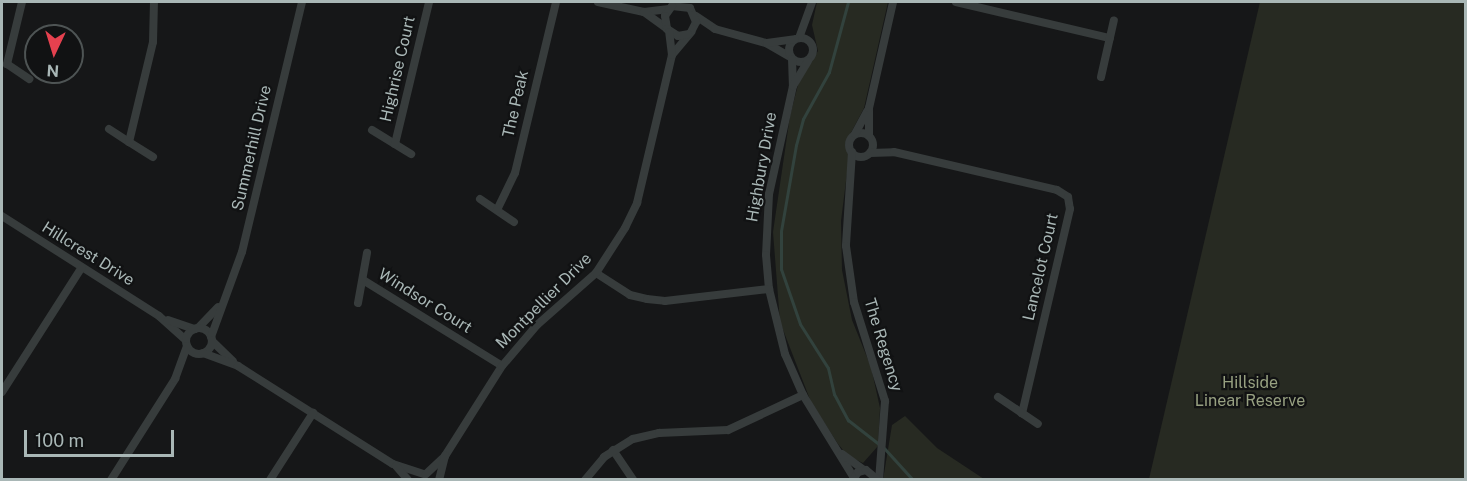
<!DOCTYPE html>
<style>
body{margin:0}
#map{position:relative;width:1467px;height:481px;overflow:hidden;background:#161718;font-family:"Public Sans",sans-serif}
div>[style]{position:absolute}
.green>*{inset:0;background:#272a22}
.stream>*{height:3px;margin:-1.5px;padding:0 1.5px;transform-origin:1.5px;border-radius:1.5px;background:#32423d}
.street>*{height:8px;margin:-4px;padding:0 4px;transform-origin:4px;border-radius:4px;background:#373c3c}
.street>.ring{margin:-4px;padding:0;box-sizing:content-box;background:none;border:8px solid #373c3c;border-radius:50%}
span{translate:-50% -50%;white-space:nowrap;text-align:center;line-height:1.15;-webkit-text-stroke:4.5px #111213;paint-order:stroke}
.street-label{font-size:16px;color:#a9b7b6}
.park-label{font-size:16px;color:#97a081}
.frame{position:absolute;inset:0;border:3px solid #a9b7b6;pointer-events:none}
.north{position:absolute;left:24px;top:24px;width:60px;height:60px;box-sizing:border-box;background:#111213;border:2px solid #4e5454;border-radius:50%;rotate:184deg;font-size:16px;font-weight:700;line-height:24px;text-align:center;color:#a9b7b6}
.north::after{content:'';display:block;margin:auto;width:21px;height:27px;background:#e5414f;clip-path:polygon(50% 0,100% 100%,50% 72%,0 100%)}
.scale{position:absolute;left:24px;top:430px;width:150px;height:27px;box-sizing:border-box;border:3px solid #a9b7b6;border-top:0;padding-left:8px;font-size:18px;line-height:21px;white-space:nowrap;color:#a9b7b6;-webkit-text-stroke:4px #111213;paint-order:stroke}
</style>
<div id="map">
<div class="green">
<i style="clip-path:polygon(817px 2px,888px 2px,864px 108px,845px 144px,849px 157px,841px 221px,842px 270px,852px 320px,871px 367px,880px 408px,878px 446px,863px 463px,848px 456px,838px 444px,811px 402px,780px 322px,773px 232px,790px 116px,799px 81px,818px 51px,812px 25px)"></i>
<i style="clip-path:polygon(1260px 2px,1465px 2px,1465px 479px,1149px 479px)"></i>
<i style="clip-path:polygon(905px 416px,937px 448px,984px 479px,883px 480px,892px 425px)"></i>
</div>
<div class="stream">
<i style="left:848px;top:2px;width:73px;rotate:105.2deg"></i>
<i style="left:829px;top:72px;width:54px;rotate:119deg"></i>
<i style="left:803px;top:119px;width:27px;rotate:105deg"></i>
<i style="left:796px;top:145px;width:87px;rotate:99.9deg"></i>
<i style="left:781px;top:231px;width:38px;rotate:90deg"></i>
<i style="left:781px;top:269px;width:58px;rotate:70.9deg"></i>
<i style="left:800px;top:324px;width:52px;rotate:57.5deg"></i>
<i style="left:828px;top:368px;width:27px;rotate:77deg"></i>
<i style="left:834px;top:394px;width:30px;rotate:62deg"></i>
<i style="left:848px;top:420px;width:39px;rotate:38deg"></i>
<i style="left:884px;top:448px;width:43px;rotate:47.8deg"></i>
</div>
<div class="street">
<i style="left:22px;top:2px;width:64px;rotate:103.6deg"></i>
<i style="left:7px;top:64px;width:27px;rotate:34deg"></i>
<i style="left:598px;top:2px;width:47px;rotate:12.3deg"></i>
<i style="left:644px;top:12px;width:25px;rotate:-7deg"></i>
<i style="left:956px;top:2px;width:158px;rotate:13.2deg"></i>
<i style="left:644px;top:12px;width:29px;rotate:36deg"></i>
<i style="left:696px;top:16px;width:23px;rotate:34deg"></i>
<i style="left:715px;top:29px;width:53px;rotate:15.4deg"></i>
<i style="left:766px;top:43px;width:28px;rotate:30deg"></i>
<i class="ring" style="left:789px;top:38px;width:16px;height:16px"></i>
<i style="left:799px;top:38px;width:38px;rotate:-70deg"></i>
<i style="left:767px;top:43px;width:28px;rotate:-8deg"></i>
<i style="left:672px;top:55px;width:30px;rotate:-50deg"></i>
<i style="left:691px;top:32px;width:11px;rotate:-63deg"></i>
<i style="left:696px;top:22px;width:15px;rotate:-113deg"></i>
<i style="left:690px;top:8px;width:18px;rotate:-174deg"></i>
<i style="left:672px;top:6px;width:12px;rotate:125deg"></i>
<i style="left:665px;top:16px;width:13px;rotate:81deg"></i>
<i style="left:667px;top:29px;width:13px;rotate:32deg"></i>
<i style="left:678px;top:36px;width:10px;rotate:-11deg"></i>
<i style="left:792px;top:59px;width:27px;rotate:88deg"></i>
<i style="left:793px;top:86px;width:111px;rotate:102.5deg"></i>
<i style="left:769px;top:194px;width:61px;rotate:92.8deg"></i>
<i style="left:766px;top:255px;width:34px;rotate:85deg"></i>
<i style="left:769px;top:289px;width:67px;rotate:76.2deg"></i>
<i style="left:785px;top:354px;width:45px;rotate:66.3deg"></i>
<i style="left:803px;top:395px;width:97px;rotate:58.4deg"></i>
<i style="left:1101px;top:77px;width:58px;rotate:-77.2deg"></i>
<i style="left:793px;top:86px;width:29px;rotate:-59deg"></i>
<i style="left:109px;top:129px;width:24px;rotate:33deg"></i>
<i style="left:372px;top:130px;width:46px;rotate:31.6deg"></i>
<i class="ring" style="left:849px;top:133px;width:16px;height:16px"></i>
<i style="left:855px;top:134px;width:26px;rotate:-62deg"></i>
<i style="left:869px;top:136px;width:28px;rotate:-90deg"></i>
<i style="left:869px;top:108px;width:109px;rotate:-77.2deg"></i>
<i style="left:395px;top:144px;width:146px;rotate:-76.5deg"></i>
<i style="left:852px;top:152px;width:94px;rotate:93.7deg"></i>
<i style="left:846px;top:246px;width:57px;rotate:81.9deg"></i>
<i style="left:854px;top:302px;width:104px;rotate:72.6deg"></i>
<i style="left:885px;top:401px;width:79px;rotate:94.3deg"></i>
<i style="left:870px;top:153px;width:24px;rotate:-2deg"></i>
<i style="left:894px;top:152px;width:167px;rotate:13.1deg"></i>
<i style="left:1057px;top:190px;width:13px;rotate:32deg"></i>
<i style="left:1068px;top:197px;width:12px;rotate:81deg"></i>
<i style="left:1070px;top:209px;width:210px;rotate:103.2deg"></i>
<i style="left:153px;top:157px;width:28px;rotate:-148deg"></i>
<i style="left:129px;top:142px;width:103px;rotate:-76.5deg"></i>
<i style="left:153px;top:42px;width:40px;rotate:-88.6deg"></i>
<i style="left:480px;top:199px;width:41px;rotate:34.1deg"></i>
<i style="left:497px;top:210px;width:41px;rotate:-64.1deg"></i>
<i style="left:515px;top:173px;width:176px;rotate:-76.5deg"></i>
<i style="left:2px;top:216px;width:186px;rotate:32.5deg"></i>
<i style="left:159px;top:316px;width:36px;rotate:42deg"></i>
<i style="left:596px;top:273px;width:40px;rotate:32.9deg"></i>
<i style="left:630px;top:295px;width:17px;rotate:13deg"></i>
<i style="left:647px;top:299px;width:18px;rotate:6deg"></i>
<i style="left:665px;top:301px;width:105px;rotate:-6.6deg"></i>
<i style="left:363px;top:280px;width:163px;rotate:31.7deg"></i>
<i style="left:358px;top:303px;width:51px;rotate:-79.8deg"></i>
<i style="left:168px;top:320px;width:28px;rotate:19deg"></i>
<i style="left:198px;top:328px;width:29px;rotate:-46deg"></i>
<i class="ring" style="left:186px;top:328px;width:18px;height:18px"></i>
<i style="left:211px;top:337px;width:90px;rotate:-70deg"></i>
<i style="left:242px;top:252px;width:257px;rotate:-76.5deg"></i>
<i style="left:212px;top:341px;width:29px;rotate:44deg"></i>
<i style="left:203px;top:353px;width:37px;rotate:20deg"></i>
<i style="left:238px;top:366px;width:183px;rotate:32.3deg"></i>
<i style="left:393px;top:464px;width:33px;rotate:18deg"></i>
<i style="left:2px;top:392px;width:148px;rotate:-57.4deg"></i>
<i style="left:998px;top:397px;width:48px;rotate:34deg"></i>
<i style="left:613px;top:450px;width:36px;rotate:56deg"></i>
<i style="left:842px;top:454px;width:27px;rotate:36deg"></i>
<i style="left:396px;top:466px;width:18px;rotate:49deg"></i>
<i style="left:426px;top:474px;width:26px;rotate:-43deg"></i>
<i style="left:445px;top:456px;width:107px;rotate:-57.7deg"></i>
<i style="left:502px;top:366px;width:54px;rotate:-49.5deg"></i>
<i style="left:537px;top:325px;width:79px;rotate:-41.4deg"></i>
<i style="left:596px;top:273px;width:54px;rotate:-57.2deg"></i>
<i style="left:625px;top:228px;width:28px;rotate:-64deg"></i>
<i style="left:637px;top:203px;width:152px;rotate:-76.7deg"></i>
<i style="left:672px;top:55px;width:23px;rotate:-97deg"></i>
<i style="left:111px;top:480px;width:120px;rotate:-57.6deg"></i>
<i style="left:175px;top:379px;width:35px;rotate:-70deg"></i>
<i style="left:270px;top:480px;width:80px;rotate:-57.3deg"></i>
<i style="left:439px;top:480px;width:25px;rotate:-76deg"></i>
<i style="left:585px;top:480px;width:30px;rotate:-50deg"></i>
<i style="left:604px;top:457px;width:34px;rotate:-32deg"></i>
<i style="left:633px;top:439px;width:27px;rotate:-13deg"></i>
<i style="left:659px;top:433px;width:69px;rotate:-2.5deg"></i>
<i style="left:728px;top:430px;width:83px;rotate:-25deg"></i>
<i style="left:853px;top:480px;width:9px;rotate:-58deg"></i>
<i style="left:858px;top:472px;width:8px;rotate:-14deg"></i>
<i style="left:866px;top:470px;width:16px;rotate:40deg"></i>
</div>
<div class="street-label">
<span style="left:398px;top:69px;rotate:-77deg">Highrise Court</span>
<span style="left:516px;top:104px;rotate:-77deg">The Peak</span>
<span style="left:252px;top:148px;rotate:-77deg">Summerhill Drive</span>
<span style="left:762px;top:167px;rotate:-80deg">Highbury Drive</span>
<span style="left:88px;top:254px;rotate:32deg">Hillcrest Drive</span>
<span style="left:1041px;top:267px;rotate:-77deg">Lancelot Court</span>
<span style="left:425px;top:301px;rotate:32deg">Windsor Court</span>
<span style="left:544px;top:301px;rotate:-45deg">Montpellier Drive</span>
<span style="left:883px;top:345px;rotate:73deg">The Regency</span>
</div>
<div class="park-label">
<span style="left:1250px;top:392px">Hillside<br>Linear Reserve</span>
</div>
<div class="frame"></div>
<div class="north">N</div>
<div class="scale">100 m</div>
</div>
